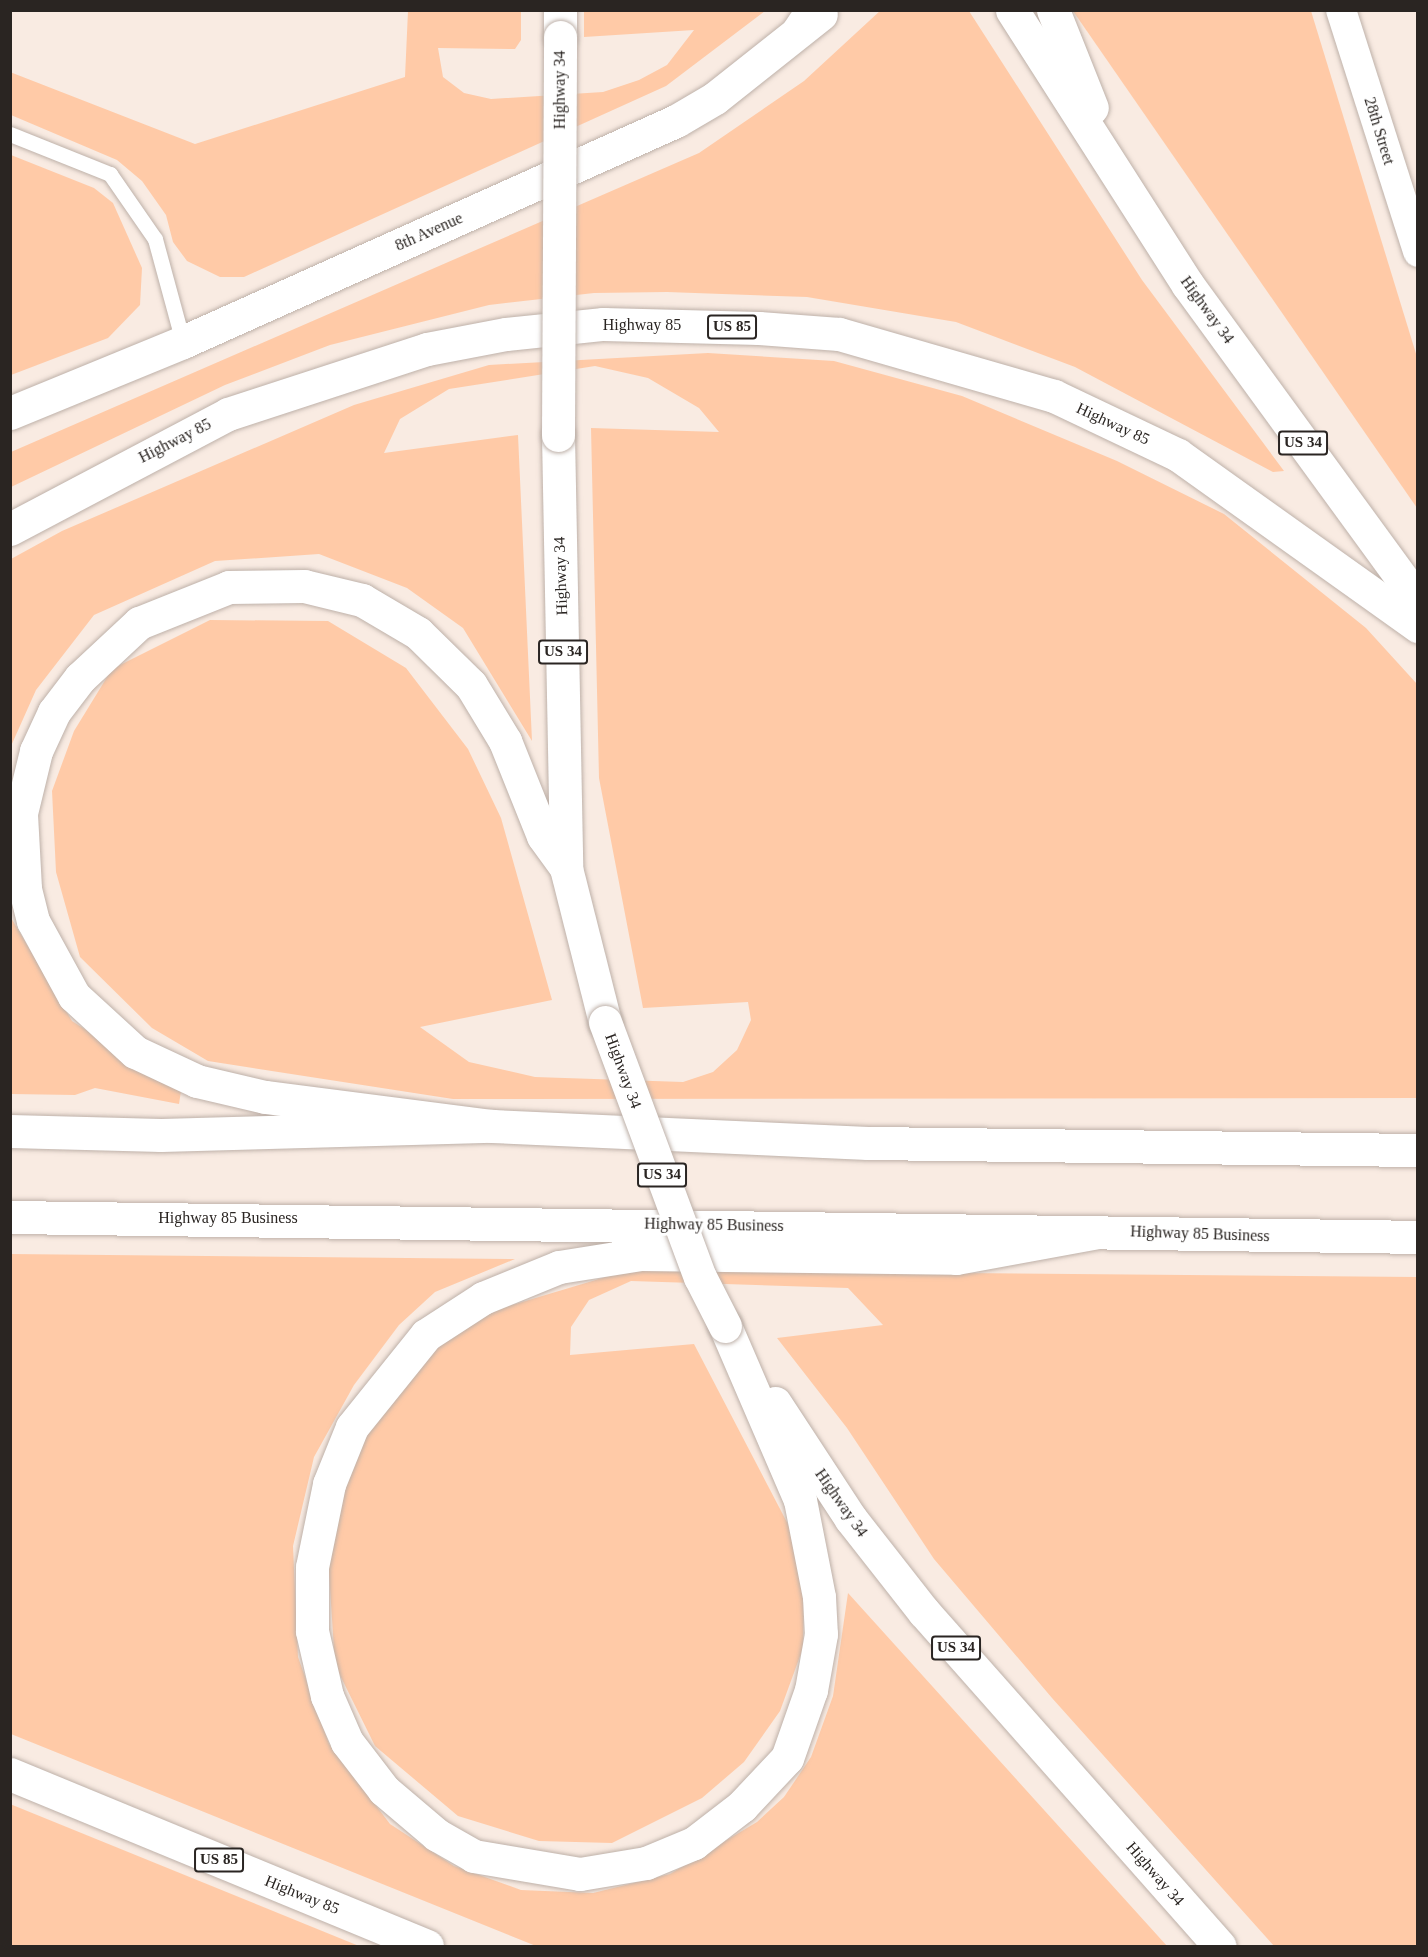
<!DOCTYPE html>
<style>
body{margin:0}
#map{position:relative;width:1428px;height:1957px;overflow:hidden;background:#f9ebe2;font-family:"Times New Roman",serif}
div>[style]{position:absolute}
.green>*{inset:0;background:#ffcaa7}
.roads{filter:drop-shadow(0 0 2px #beb1a9) drop-shadow(0 0 2px #beb1a9)}
.service>*{height:15px;margin:-7.5px;padding:0 7.5px;transform-origin:7.5px;border-radius:7.5px;background:#fff}
.minor>*{height:30px;margin:-15px;padding:0 15px;transform-origin:15px;border-radius:15px;background:#fff}
.secondary>*{height:33px;margin:-16.5px;padding:0 16.5px;transform-origin:16.5px;border-radius:16.5px;background:#fff}
.primary>*{height:33px;margin:-16.5px;padding:0 16.5px;transform-origin:16.5px;border-radius:16.5px;background:#fff}
.trunk>*{height:33px;margin:-16.5px;padding:0 16.5px;transform-origin:16.5px;border-radius:16.5px;background:#fff}
.bridges{filter:drop-shadow(0 0 2px #beb1a9) drop-shadow(0 0 2px #beb1a9)}
.trunk-bridge>*{height:33px;margin:-16.5px;padding:0 16.5px;transform-origin:16.5px;border-radius:16.5px;background:#fff}
span{translate:-50% -50%;white-space:nowrap;text-align:center;line-height:1.15;-webkit-text-stroke:6px #fff;paint-order:stroke}
.shield-label span{padding:2px 4px;background:#fff;border:2px solid;border-radius:4px;-webkit-text-stroke-width:0}
.shield-label{font-size:15px;color:#2a2522;font-weight:700}
.street-label{font-size:16px;color:#2a2522}
.frame{position:absolute;inset:0;border:12px solid #2a2522;pointer-events:none}
</style>
<div id="map">
<div class="green">
<i style="clip-path:polygon(881px 10px,969px 11px,1142px 280px,1284px 471px,1273px 472px,1075px 367px,956px 322px,807px 297px,667px 292px,594px 293px,489px 305px,330px 345px,225px 385px,11px 487px,11px 452px,699px 153px,804px 81px)"></i>
<i style="clip-path:polygon(408px 11px,521px 11px,521px 40px,515px 49px,438px 48px,443px 77px,464px 93px,491px 99px,603px 92px,639px 80px,667px 65px,694px 30px,584px 37px,584px 11px,765px 11px,666px 86px,244px 277px,220px 277px,187px 261px,173px 242px,166px 215px,142px 181px,117px 160px,11px 115px,10px 72px,195px 144px,405px 77px)"></i>
<i style="clip-path:polygon(1073px 11px,1311px 11px,1417px 357px,1417px 508px)"></i>
<i style="clip-path:polygon(11px 155px,94px 188px,113px 203px,142px 268px,140px 305px,108px 338px,11px 375px)"></i>
<i style="clip-path:polygon(708px 353px,834px 361px,962px 396px,1117px 461px,1224px 514px,1366px 628px,1417px 684px,1417px 1098px,453px 1099px,208px 1061px,152px 1028px,80px 957px,56px 872px,52px 791px,74px 731px,112px 669px,210px 620px,328px 621px,406px 668px,468px 749px,501px 818px,552px 1000px,420px 1027px,469px 1062px,535px 1077px,683px 1082px,713px 1072px,737px 1050px,751px 1020px,748px 1002px,643px 1008px,599px 778px,591px 428px,719px 432px,699px 408px,648px 378px,595px 366px,449px 389px,400px 419px,384px 453px,518px 435px,532px 741px,463px 628px,407px 588px,319px 554px,215px 561px,94px 615px,36px 690px,11px 746px,11px 559px,62px 531px,354px 405px,489px 365px)"></i>
<i style="clip-path:polygon(10px 916px,72px 1021px,181px 1091px,179px 1104px,95px 1088px,75px 1095px,11px 1094px)"></i>
<i style="clip-path:polygon(10px 1254px,515px 1259px,435px 1292px,399px 1325px,354px 1385px,314px 1457px,293px 1546px,298px 1657px,329px 1744px,390px 1824px,454px 1866px,521px 1890px,593px 1893px,670px 1874px,757px 1822px,784px 1797px,811px 1757px,833px 1696px,848px 1593px,1167px 1946px,536px 1946px,11px 1734px)"></i>
<i style="clip-path:polygon(629px 1270px,1417px 1277px,1417px 1946px,1274px 1946px,1052px 1698px,934px 1559px,847px 1428px,777px 1338px,883px 1325px,848px 1288px,631px 1281px,589px 1300px,571px 1327px,570px 1355px,694px 1344px,791px 1530px,804px 1588px,803px 1648px,780px 1711px,744px 1762px,702px 1798px,612px 1843px,539px 1841px,458px 1816px,375px 1746px,335px 1665px,328px 1557px,350px 1460px,381px 1406px,425px 1355px,479px 1315px)"></i>
<i style="clip-path:polygon(10px 1804px,42px 1817px,359px 1946px,11px 1946px)"></i>
</div>
<div class="roads">
<div class="service">
<i style="left:10px;top:134px;width:108px;rotate:21.8deg"></i>
<i style="left:110px;top:174px;width:79px;rotate:55.3deg"></i>
<i style="left:155px;top:239px;width:107px;rotate:74.8deg"></i>
</div>
<div class="minor">
<i style="left:1341px;top:10px;width:254px;rotate:72.3deg"></i>
</div>
<div class="secondary">
<i style="left:10px;top:413px;width:187px;rotate:-22.3deg"></i>
<i style="left:183px;top:342px;width:540px;rotate:-24.15deg"></i>
<i style="left:676px;top:121px;width:45px;rotate:-30.5deg"></i>
<i style="left:715px;top:98px;width:135px;rotate:-38.4deg"></i>
</div>
<div class="primary">
<i style="left:10px;top:1131px;width:151px;rotate:1.5deg"></i>
<i style="left:161px;top:1135px;width:331px;rotate:-1.6deg"></i>
<i style="left:492px;top:1126px;width:376px;rotate:2.6deg"></i>
<i style="left:868px;top:1143px;width:550px;rotate:0.73deg"></i>
</div>
<div class="trunk">
<i style="left:1012px;top:10px;width:326px;rotate:57.4deg"></i>
<i style="left:1188px;top:285px;width:390px;rotate:53.9deg"></i>
<i style="left:1053px;top:10px;width:105px;rotate:68.3deg"></i>
<i style="left:798px;top:31px;width:25px;rotate:-56deg"></i>
<i style="left:560px;top:37px;width:27px;rotate:-90deg"></i>
<i style="left:558px;top:435px;width:433px;rotate:88.9deg"></i>
<i style="left:566px;top:868px;width:159px;rotate:75.8deg"></i>
<i style="left:10px;top:529px;width:246px;rotate:-27.8deg"></i>
<i style="left:228px;top:414px;width:209px;rotate:-18.1deg"></i>
<i style="left:427px;top:349px;width:80px;rotate:-10.8deg"></i>
<i style="left:506px;top:334px;width:98px;rotate:-5.9deg"></i>
<i style="left:603px;top:324px;width:156px;rotate:1.5deg"></i>
<i style="left:759px;top:328px;width:80px;rotate:4.3deg"></i>
<i style="left:839px;top:334px;width:224px;rotate:16.1deg"></i>
<i style="left:1054px;top:396px;width:137px;rotate:25.4deg"></i>
<i style="left:1178px;top:455px;width:295px;rotate:35.5deg"></i>
<i style="left:492px;top:1126px;width:229px;rotate:-172.7deg"></i>
<i style="left:265px;top:1097px;width:70px;rotate:-166.8deg"></i>
<i style="left:197px;top:1081px;width:68px;rotate:-154.9deg"></i>
<i style="left:135px;top:1052px;width:83px;rotate:-137.4deg"></i>
<i style="left:74px;top:996px;width:85px;rotate:-118.7deg"></i>
<i style="left:33px;top:921px;width:34px;rotate:-104deg"></i>
<i style="left:25px;top:888px;width:75px;rotate:-93.1deg"></i>
<i style="left:21px;top:813px;width:64px;rotate:-76.4deg"></i>
<i style="left:36px;top:751px;width:43px;rotate:-65.2deg"></i>
<i style="left:54px;top:712px;width:43px;rotate:-52.6deg"></i>
<i style="left:80px;top:678px;width:81px;rotate:-43deg"></i>
<i style="left:139px;top:623px;width:97px;rotate:-21.8deg"></i>
<i style="left:229px;top:587px;width:75px;rotate:-0.8deg"></i>
<i style="left:304px;top:586px;width:60px;rotate:13.6deg"></i>
<i style="left:362px;top:600px;width:65px;rotate:30.5deg"></i>
<i style="left:418px;top:633px;width:74px;rotate:44.5deg"></i>
<i style="left:471px;top:685px;width:66px;rotate:58.7deg"></i>
<i style="left:505px;top:741px;width:102px;rotate:68.2deg"></i>
<i style="left:543px;top:836px;width:39px;rotate:54deg"></i>
<i style="left:10px;top:1217px;width:1408px;rotate:0.81deg"></i>
<i style="left:725px;top:1326px;width:189px;rotate:66.7deg"></i>
<i style="left:800px;top:1500px;width:99px;rotate:78.9deg"></i>
<i style="left:819px;top:1597px;width:37px;rotate:87deg"></i>
<i style="left:821px;top:1634px;width:57px;rotate:100.1deg"></i>
<i style="left:811px;top:1690px;width:72px;rotate:109.4deg"></i>
<i style="left:787px;top:1758px;width:66px;rotate:133.2deg"></i>
<i style="left:742px;top:1806px;width:61px;rotate:142.4deg"></i>
<i style="left:694px;top:1843px;width:52px;rotate:157.4deg"></i>
<i style="left:646px;top:1863px;width:67px;rotate:170.5deg"></i>
<i style="left:580px;top:1874px;width:108px;rotate:-170.4deg"></i>
<i style="left:474px;top:1856px;width:43px;rotate:-150.4deg"></i>
<i style="left:437px;top:1835px;width:70px;rotate:-139.7deg"></i>
<i style="left:384px;top:1790px;width:61px;rotate:-127.6deg"></i>
<i style="left:347px;top:1742px;width:50px;rotate:-113.5deg"></i>
<i style="left:327px;top:1696px;width:67px;rotate:-103deg"></i>
<i style="left:312px;top:1631px;width:64px;rotate:-90deg"></i>
<i style="left:312px;top:1567px;width:85px;rotate:-78.4deg"></i>
<i style="left:329px;top:1484px;width:61px;rotate:-68deg"></i>
<i style="left:352px;top:1427px;width:118px;rotate:-51.2deg"></i>
<i style="left:426px;top:1335px;width:68px;rotate:-33deg"></i>
<i style="left:483px;top:1298px;width:82px;rotate:-22.2deg"></i>
<i style="left:559px;top:1267px;width:83px;rotate:-9deg"></i>
<i style="left:641px;top:1254px;width:315px;rotate:0.7deg"></i>
<i style="left:956px;top:1258px;width:143px;rotate:-10.4deg"></i>
<i style="left:775px;top:1403px;width:139px;rotate:56.8deg"></i>
<i style="left:851px;top:1519px;width:118px;rotate:51.9deg"></i>
<i style="left:924px;top:1612px;width:446px;rotate:48.5deg"></i>
<i style="left:10px;top:1774px;width:451px;rotate:22.4deg"></i>
</div>
</div>
<div class="bridges">
<div class="trunk-bridge">
<i style="left:558px;top:435px;width:398px;rotate:-89.7deg"></i>
<i style="left:605px;top:1022px;width:272px;rotate:69.6deg"></i>
<i style="left:700px;top:1277px;width:55px;rotate:63deg"></i>
</div>
</div>
<div class="shield-label">
<span style="left:732px;top:327px">US 85</span>
<span style="left:1303px;top:443px">US 34</span>
<span style="left:563px;top:652px">US 34</span>
<span style="left:662px;top:1175px">US 34</span>
<span style="left:956px;top:1648px">US 34</span>
<span style="left:219px;top:1860px">US 85</span>
</div>
<div class="street-label">
<span style="left:560px;top:90px;rotate:-90deg">Highway 34</span>
<span style="left:1379px;top:131px;rotate:73deg">28th Street</span>
<span style="left:429px;top:232px;rotate:-24deg">8th Avenue</span>
<span style="left:1207px;top:310px;rotate:54deg">Highway 34</span>
<span style="left:642px;top:325px">Highway 85</span>
<span style="left:1113px;top:424px;rotate:25deg">Highway 85</span>
<span style="left:175px;top:441px;rotate:-27deg">Highway 85</span>
<span style="left:561px;top:576px;rotate:-92deg">Highway 34</span>
<span style="left:623px;top:1071px;rotate:70deg">Highway 34</span>
<span style="left:228px;top:1218px">Highway 85 Business</span>
<span style="left:714px;top:1225px;rotate:1deg">Highway 85 Business</span>
<span style="left:1200px;top:1234px;rotate:2deg">Highway 85 Business</span>
<span style="left:841px;top:1503px;rotate:55deg">Highway 34</span>
<span style="left:1155px;top:1874px;rotate:49deg">Highway 34</span>
<span style="left:302px;top:1895px;rotate:22deg">Highway 85</span>
</div>
<div class="frame"></div>
</div>
